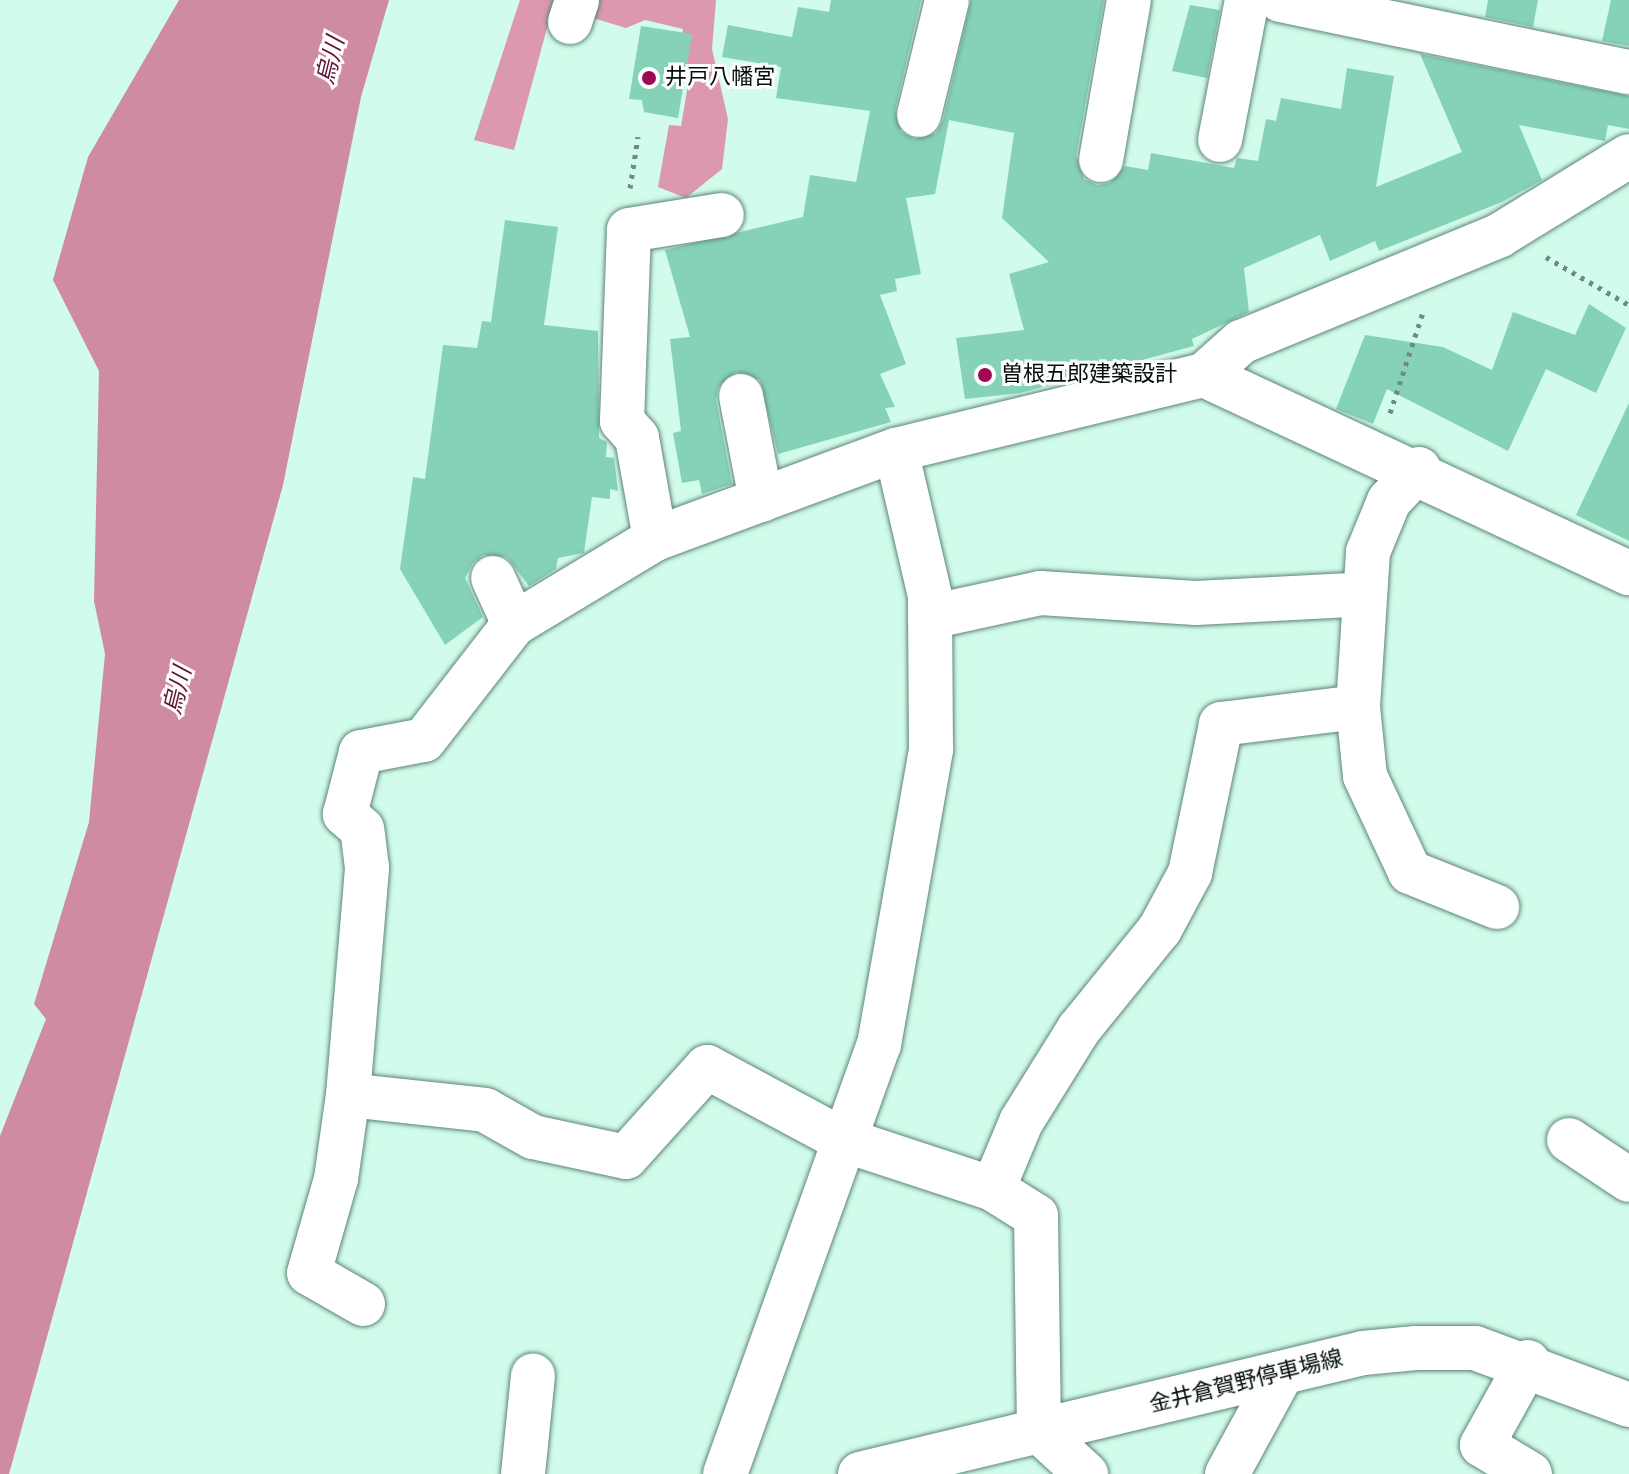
<!DOCTYPE html>
<meta charset="utf-8">
<style>
body{margin:0}
#map{position:relative;width:1629px;height:1474px;overflow:hidden;background:#d1fbea;font-family:"Alegreya Sans","Noto Sans JP",sans-serif}
div>[style]{position:absolute}
.forest>*{inset:0;background:#dc99ae}
.water>*{inset:0;background:#cf8ca1}
.building>*{inset:0;background:#86d2b7}
.path>*{height:5px;margin-top:-2.5px;transform-origin:0;background:repeating-linear-gradient(90deg,#708c81 0 4px,transparent 0 10px)}
.roads{filter:drop-shadow(0 0 2px #5e8577) drop-shadow(0 0 2px #5e8577)}
.minor>*{height:44px;margin:-22px;padding:0 22px;transform-origin:22px;border-radius:22px;background:#fff}
.major>*{height:44px;margin:-22px;padding:0 22px;transform-origin:22px;border-radius:22px;background:#fff}
.dots>*{width:22px;height:22px;translate:-50% -50%;box-sizing:border-box;border:4px solid #fdfdfd;border-radius:50%}
span{translate:-50% -50%;white-space:nowrap;text-align:center;line-height:1.15;-webkit-text-stroke:6px #fdfdfd;paint-order:stroke}
.poi-label{font-size:22px;color:#020f0a}
.left{translate:0 -50%;text-align:left}
.street-label{font-size:22px;color:#020f0a}
.water-label{font-size:24px;color:#621336;font-style:italic}
</style>
<div id="map">
<div class="forest">
<i style="clip-path:polygon(520px 0,716px 0,712px 49px,728px 119px,722px 169px,686px 198px,658px 187px,669px 125px,681px 126px,690px 73px,676px 68px,683px 29px,645px 20px,626px 28px,553px 6px,514px 150px,474px 140px)"></i>
</div>
<div class="water">
<i style="clip-path:polygon(179px 0,389px 0,361px 97px,283px 485px,9px 1474px,0 1474px,0 1136px,46px 1019px,34px 1004px,89px 822px,105px 654px,94px 601px,99px 371px,53px 280px,88px 157px)"></i>
</div>
<div class="building">
<i style="clip-path:polygon(831px 0,921px 0,895px 110px,901px 132px,914px 139px,936px 133px,943px 121px,971px 0,1104px 0,1076px 156px,1084px 179px,1097px 185px,1110px 183px,1125px 166px,1148px 170px,1151px 153px,1234px 168px,1237px 158px,1258px 161px,1266px 119px,1276px 121px,1281px 98px,1341px 109px,1347px 68px,1394px 76px,1376px 187px,1462px 152px,1420px 54px,1629px 96px,1629px 129px,1608px 125px,1605px 141px,1519px 125px,1542px 180px,1502px 202px,1379px 251px,1375px 241px,1330px 261px,1320px 235px,1244px 268px,1249px 312px,1192px 339px,1194px 346px,1020px 393px,965px 399px,956px 338px,1024px 330px,1009px 274px,1049px 262px,1002px 218px,1014px 133px,949px 120px,935px 194px,906px 198px,921px 274px,895px 279px,897px 291px,880px 295px,906px 364px,880px 374px,895px 407px,885px 408px,891px 422px,778px 454px,760px 380px,736px 372px,718px 387px,716px 400px,732px 484px,702px 494px,699px 480px,682px 483px,673px 433px,681px 431px,670px 339px,690px 337px,665px 250px,803px 217px,810px 175px,856px 182px,870px 111px,776px 98px,781px 67px,722px 57px,728px 25px,792px 37px,798px 7px,829px 12px)"></i>
<i style="clip-path:polygon(1488px 0,1538px 0,1533px 27px,1485px 17px)"></i>
<i style="clip-path:polygon(1611px 0,1629px 0,1629px 46px,1602px 41px)"></i>
<i style="clip-path:polygon(1190px 5px,1220px 10px,1207px 78px,1172px 71px)"></i>
<i style="clip-path:polygon(641px 26px,692px 34px,678px 118px,644px 112px,642px 100px,629px 99px)"></i>
<i style="clip-path:polygon(505px 220px,558px 227px,544px 325px,598px 331px,599px 438px,607px 442px,606px 457px,614px 458px,618px 491px,610px 489px,610px 499px,592px 497px,584px 553px,558px 558px,556px 569px,529px 586px,507px 557px,483px 555px,473px 563px,465px 578px,483px 617px,445px 645px,400px 569px,413px 477px,425px 479px,443px 345px,477px 348px,482px 321px,491px 322px)"></i>
<i style="clip-path:polygon(1589px 304px,1626px 328px,1596px 393px,1546px 369px,1508px 451px,1387px 389px,1373px 424px,1336px 409px,1365px 335px,1443px 347px,1492px 370px,1513px 312px,1575px 335px)"></i>
<i style="clip-path:polygon(1629px 403px,1629px 541px,1576px 515px)"></i>
</div>
<div class="path">
<i style="left:630px;top:188px;width:52px;rotate:-81.1deg"></i>
<i style="left:1546px;top:257px;width:96px;rotate:30deg"></i>
<i style="left:1390px;top:413px;width:106px;rotate:-71.9deg"></i>
</div>
<div class="roads">
<div class="minor">
<i style="left:1280px;top:0;width:356px;rotate:11.7deg"></i>
<i style="left:570px;top:22px;width:23px;rotate:-72deg"></i>
<i style="left:919px;top:115px;width:118px;rotate:-76.3deg"></i>
<i style="left:1220px;top:140px;width:143px;rotate:-79.1deg"></i>
<i style="left:1101px;top:160px;width:162px;rotate:-80.1deg"></i>
<i style="left:1204px;top:375px;width:469px;rotate:25deg"></i>
<i style="left:741px;top:396px;width:106px;rotate:79.1deg"></i>
<i style="left:1419px;top:469px;width:44px;rotate:133.2deg"></i>
<i style="left:1389px;top:501px;width:55px;rotate:112.4deg"></i>
<i style="left:1368px;top:552px;width:155px;rotate:93.7deg"></i>
<i style="left:1358px;top:707px;width:69px;rotate:84.2deg"></i>
<i style="left:1365px;top:776px;width:106px;rotate:64.9deg"></i>
<i style="left:1410px;top:872px;width:94px;rotate:21.9deg"></i>
<i style="left:655px;top:539px;width:103px;rotate:-100.1deg"></i>
<i style="left:637px;top:438px;width:23px;rotate:-131deg"></i>
<i style="left:622px;top:421px;width:191px;rotate:-87.9deg"></i>
<i style="left:629px;top:230px;width:94px;rotate:-9.2deg"></i>
<i style="left:493px;top:578px;width:51px;rotate:65.5deg"></i>
<i style="left:930px;top:617px;width:113px;rotate:-12.3deg"></i>
<i style="left:1040px;top:593px;width:156px;rotate:3.7deg"></i>
<i style="left:1196px;top:603px;width:169px;rotate:-3deg"></i>
<i style="left:348px;top:1095px;width:138px;rotate:6.2deg"></i>
<i style="left:485px;top:1110px;width:55px;rotate:29.4deg"></i>
<i style="left:533px;top:1137px;width:95px;rotate:12.1deg"></i>
<i style="left:626px;top:1157px;width:121px;rotate:-48deg"></i>
<i style="left:707px;top:1067px;width:152px;rotate:28.2deg"></i>
<i style="left:841px;top:1139px;width:160px;rotate:18.2deg"></i>
<i style="left:993px;top:1189px;width:51px;rotate:32.1deg"></i>
<i style="left:1036px;top:1216px;width:215px;rotate:89.2deg"></i>
<i style="left:1039px;top:1431px;width:64px;rotate:42.5deg"></i>
<i style="left:1569px;top:1140px;width:72px;rotate:33.7deg"></i>
<i style="left:993px;top:1189px;width:73px;rotate:-67.3deg"></i>
<i style="left:1021px;top:1122px;width:110px;rotate:-58.1deg"></i>
<i style="left:1079px;top:1029px;width:129px;rotate:-51deg"></i>
<i style="left:1160px;top:929px;width:64px;rotate:-61.8deg"></i>
<i style="left:1190px;top:873px;width:152px;rotate:-78.2deg"></i>
<i style="left:1221px;top:724px;width:138px;rotate:-7.1deg"></i>
<i style="left:363px;top:1304px;width:62px;rotate:-150.1deg"></i>
<i style="left:309px;top:1273px;width:98px;rotate:-74deg"></i>
<i style="left:336px;top:1179px;width:85px;rotate:-81.9deg"></i>
<i style="left:348px;top:1095px;width:228px;rotate:-85.2deg"></i>
<i style="left:367px;top:868px;width:39px;rotate:-97deg"></i>
<i style="left:362px;top:829px;width:23px;rotate:-139deg"></i>
<i style="left:345px;top:814px;width:64px;rotate:-75.5deg"></i>
<i style="left:361px;top:752px;width:64px;rotate:-10.8deg"></i>
<i style="left:424px;top:740px;width:147px;rotate:-52.2deg"></i>
<i style="left:514px;top:624px;width:165px;rotate:-31.1deg"></i>
<i style="left:655px;top:539px;width:257px;rotate:-20.3deg"></i>
<i style="left:896px;top:450px;width:317px;rotate:-13.7deg"></i>
<i style="left:1204px;top:375px;width:50px;rotate:-41.7deg"></i>
<i style="left:1241px;top:342px;width:280px;rotate:-22.4deg"></i>
<i style="left:1500px;top:235px;width:151px;rotate:-31.5deg"></i>
<i style="left:1528px;top:1362px;width:95px;rotate:119deg"></i>
<i style="left:1482px;top:1445px;width:56px;rotate:31.1deg"></i>
<i style="left:523px;top:1474px;width:99px;rotate:-84.2deg"></i>
<i style="left:725px;top:1474px;width:456px;rotate:-70.3deg"></i>
<i style="left:879px;top:1045px;width:301px;rotate:-80deg"></i>
<i style="left:931px;top:749px;width:153px;rotate:-90.4deg"></i>
<i style="left:930px;top:596px;width:150px;rotate:-103.1deg"></i>
<i style="left:1227px;top:1474px;width:113px;rotate:-61.4deg"></i>
</div>
<div class="major">
<i style="left:860px;top:1474px;width:517px;rotate:-13.53deg"></i>
<i style="left:1363px;top:1353px;width:53px;rotate:-5.4deg"></i>
<i style="left:1416px;top:1348px;width:59px"></i>
<i style="left:1475px;top:1348px;width:164px;rotate:20.3deg"></i>
</div>
</div>
<div class="dots">
<i style="left:649px;top:78px;background:#9c0854"></i>
<i style="left:985px;top:375px;background:#9c0854"></i>
</div>
<div class="poi-label">
<span class="left" style="left:665px;top:78px">井戸八幡宮</span>
<span class="left" style="left:1001px;top:375px">曽根五郎建築設計</span>
</div>
<div class="street-label">
<span style="left:1246px;top:1382px;rotate:-14deg">金井倉賀野停車場線</span>
</div>
<div class="water-label">
<span style="left:332px;top:61px;rotate:-76deg">烏川</span>
<span style="left:179px;top:691px;rotate:-76deg">烏川</span>
</div>
</div>
